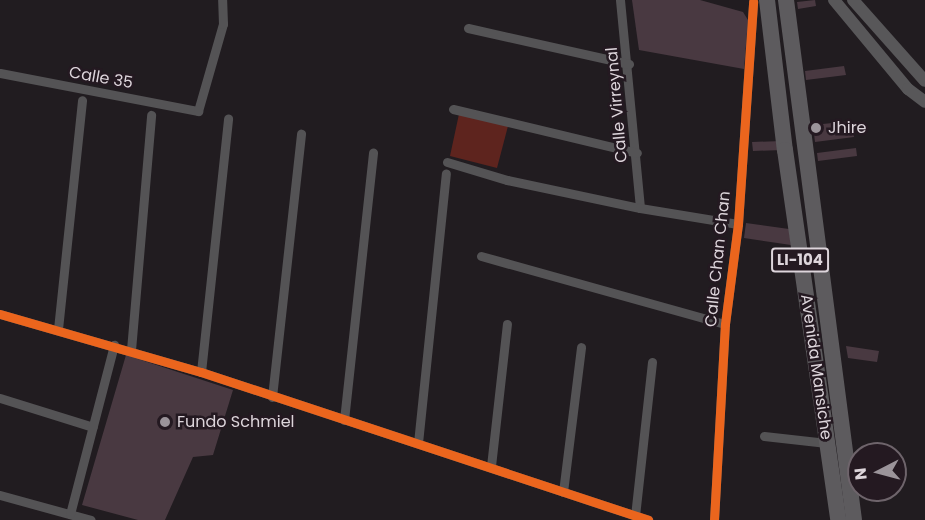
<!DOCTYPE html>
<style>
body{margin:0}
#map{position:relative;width:925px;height:520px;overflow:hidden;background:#211c20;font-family:Poppins,sans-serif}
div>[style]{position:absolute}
.green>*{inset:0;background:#5e241e}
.building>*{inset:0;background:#493941}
.street>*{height:9px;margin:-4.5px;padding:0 4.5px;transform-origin:4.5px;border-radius:4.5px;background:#545355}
.secondary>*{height:12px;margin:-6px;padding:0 6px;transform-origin:6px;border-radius:6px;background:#585759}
.highway>*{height:16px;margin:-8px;padding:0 8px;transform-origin:8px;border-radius:8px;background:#5d5b5e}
.cycleway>*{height:9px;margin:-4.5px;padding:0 4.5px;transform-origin:4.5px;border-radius:4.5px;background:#eb651d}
.dots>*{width:16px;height:16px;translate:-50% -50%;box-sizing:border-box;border:3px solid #241921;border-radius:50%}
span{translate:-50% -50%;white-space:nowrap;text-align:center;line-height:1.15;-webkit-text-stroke:5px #241921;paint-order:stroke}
.shield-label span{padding:2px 4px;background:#241921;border:2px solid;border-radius:4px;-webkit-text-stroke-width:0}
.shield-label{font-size:15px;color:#ddd5db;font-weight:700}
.street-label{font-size:16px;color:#ddd5db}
.poi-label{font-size:16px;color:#ddd5db}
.left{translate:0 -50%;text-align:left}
.north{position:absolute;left:847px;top:442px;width:60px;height:60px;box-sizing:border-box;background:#241921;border:2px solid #6e646b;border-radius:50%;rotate:264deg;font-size:16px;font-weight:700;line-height:24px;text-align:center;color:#ddd5db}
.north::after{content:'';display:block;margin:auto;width:21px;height:27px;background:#9b949a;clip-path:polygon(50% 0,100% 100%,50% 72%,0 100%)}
</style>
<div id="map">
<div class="green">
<i style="clip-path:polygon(459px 114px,508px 126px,497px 168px,450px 156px)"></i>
</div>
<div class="building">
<i style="clip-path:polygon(632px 0,700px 0,743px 12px,748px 20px,744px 69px,639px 50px)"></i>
<i style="clip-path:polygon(815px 0,816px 6px,798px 9px,797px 2px)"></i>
<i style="clip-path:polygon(844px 66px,846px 75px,806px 80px,805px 71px)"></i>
<i style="clip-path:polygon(852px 121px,854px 137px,815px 142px,813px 125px)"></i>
<i style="clip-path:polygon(782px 141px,782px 150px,753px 151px,752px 142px)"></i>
<i style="clip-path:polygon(856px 148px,857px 156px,818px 161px,817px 153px)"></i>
<i style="clip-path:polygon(746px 223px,789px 229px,791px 245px,744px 238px)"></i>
<i style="clip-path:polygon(846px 346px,879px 351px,877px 362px,848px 358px)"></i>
<i style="clip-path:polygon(126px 355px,233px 390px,213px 455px,193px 457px,165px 520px,138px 520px,82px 505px)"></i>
</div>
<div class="street">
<i style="left:620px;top:0;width:209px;rotate:84.5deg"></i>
<i style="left:468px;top:28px;width:165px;rotate:12.6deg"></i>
<i style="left:0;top:73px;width:202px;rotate:10.9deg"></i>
<i style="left:198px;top:111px;width:91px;rotate:-74deg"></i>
<i style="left:223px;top:24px;width:24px;rotate:-92deg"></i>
<i style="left:453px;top:109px;width:189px;rotate:13.4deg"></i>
<i style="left:447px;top:162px;width:63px;rotate:16.7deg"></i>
<i style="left:507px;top:180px;width:136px;rotate:11.9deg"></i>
<i style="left:640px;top:208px;width:99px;rotate:9.3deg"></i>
<i style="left:481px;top:256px;width:253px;rotate:15.6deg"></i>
<i style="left:0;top:314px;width:209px;rotate:16.1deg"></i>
<i style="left:201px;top:372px;width:471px;rotate:18.3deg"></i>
<i style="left:58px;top:329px;width:230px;rotate:-84deg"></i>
<i style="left:131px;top:350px;width:236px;rotate:-85.1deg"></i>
<i style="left:201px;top:372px;width:255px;rotate:-83.9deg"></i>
<i style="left:272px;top:397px;width:265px;rotate:-83.7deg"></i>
<i style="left:0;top:398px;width:97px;rotate:17.3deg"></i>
<i style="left:344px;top:420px;width:269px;rotate:-83.8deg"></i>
<i style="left:764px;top:436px;width:63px;rotate:6.3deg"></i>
<i style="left:418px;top:443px;width:271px;rotate:-84.1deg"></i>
<i style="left:491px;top:466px;width:143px;rotate:-83.6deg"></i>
<i style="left:563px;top:492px;width:146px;rotate:-82.9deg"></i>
<i style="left:0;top:495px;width:94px;rotate:15.4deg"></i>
<i style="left:70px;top:514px;width:175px;rotate:-75.4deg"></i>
<i style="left:635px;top:516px;width:155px;rotate:-83.7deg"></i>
<i style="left:714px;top:520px;width:196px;rotate:-86.8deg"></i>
<i style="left:725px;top:324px;width:101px;rotate:-82.6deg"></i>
<i style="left:738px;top:224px;width:223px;rotate:-86.1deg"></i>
</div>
<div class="secondary">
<i style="left:834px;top:0;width:116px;rotate:50.3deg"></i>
<i style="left:908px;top:89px;width:21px;rotate:37deg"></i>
<i style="left:853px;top:0;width:108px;rotate:48.4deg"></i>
</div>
<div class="highway">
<i style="left:767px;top:0;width:151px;rotate:83.2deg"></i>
<i style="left:785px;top:150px;width:374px;rotate:81.8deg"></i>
<i style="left:786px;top:0;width:524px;rotate:82.55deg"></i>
</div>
<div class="cycleway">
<i style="left:0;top:314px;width:209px;rotate:16.1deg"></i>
<i style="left:201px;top:372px;width:471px;rotate:18.3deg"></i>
<i style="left:714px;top:520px;width:196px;rotate:-86.8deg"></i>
<i style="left:725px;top:324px;width:101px;rotate:-82.6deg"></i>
<i style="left:738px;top:224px;width:223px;rotate:-86.1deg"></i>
</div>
<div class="dots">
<i style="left:816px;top:128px;background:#9b949a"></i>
<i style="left:165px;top:422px;background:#9b949a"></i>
</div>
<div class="shield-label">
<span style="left:800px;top:260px">LI-104</span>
</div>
<div class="street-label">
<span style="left:101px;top:78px;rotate:10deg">Calle 35</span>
<span style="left:617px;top:105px;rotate:-95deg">Calle Virreynal</span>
<span style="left:718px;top:259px;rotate:-84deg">Calle Chan Chan</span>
<span style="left:816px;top:367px;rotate:82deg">Avenida Mansiche</span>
</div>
<div class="poi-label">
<span class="left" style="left:828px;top:128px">Jhire</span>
<span class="left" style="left:177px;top:422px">Fundo Schmiel</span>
</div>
<div class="north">N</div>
</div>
